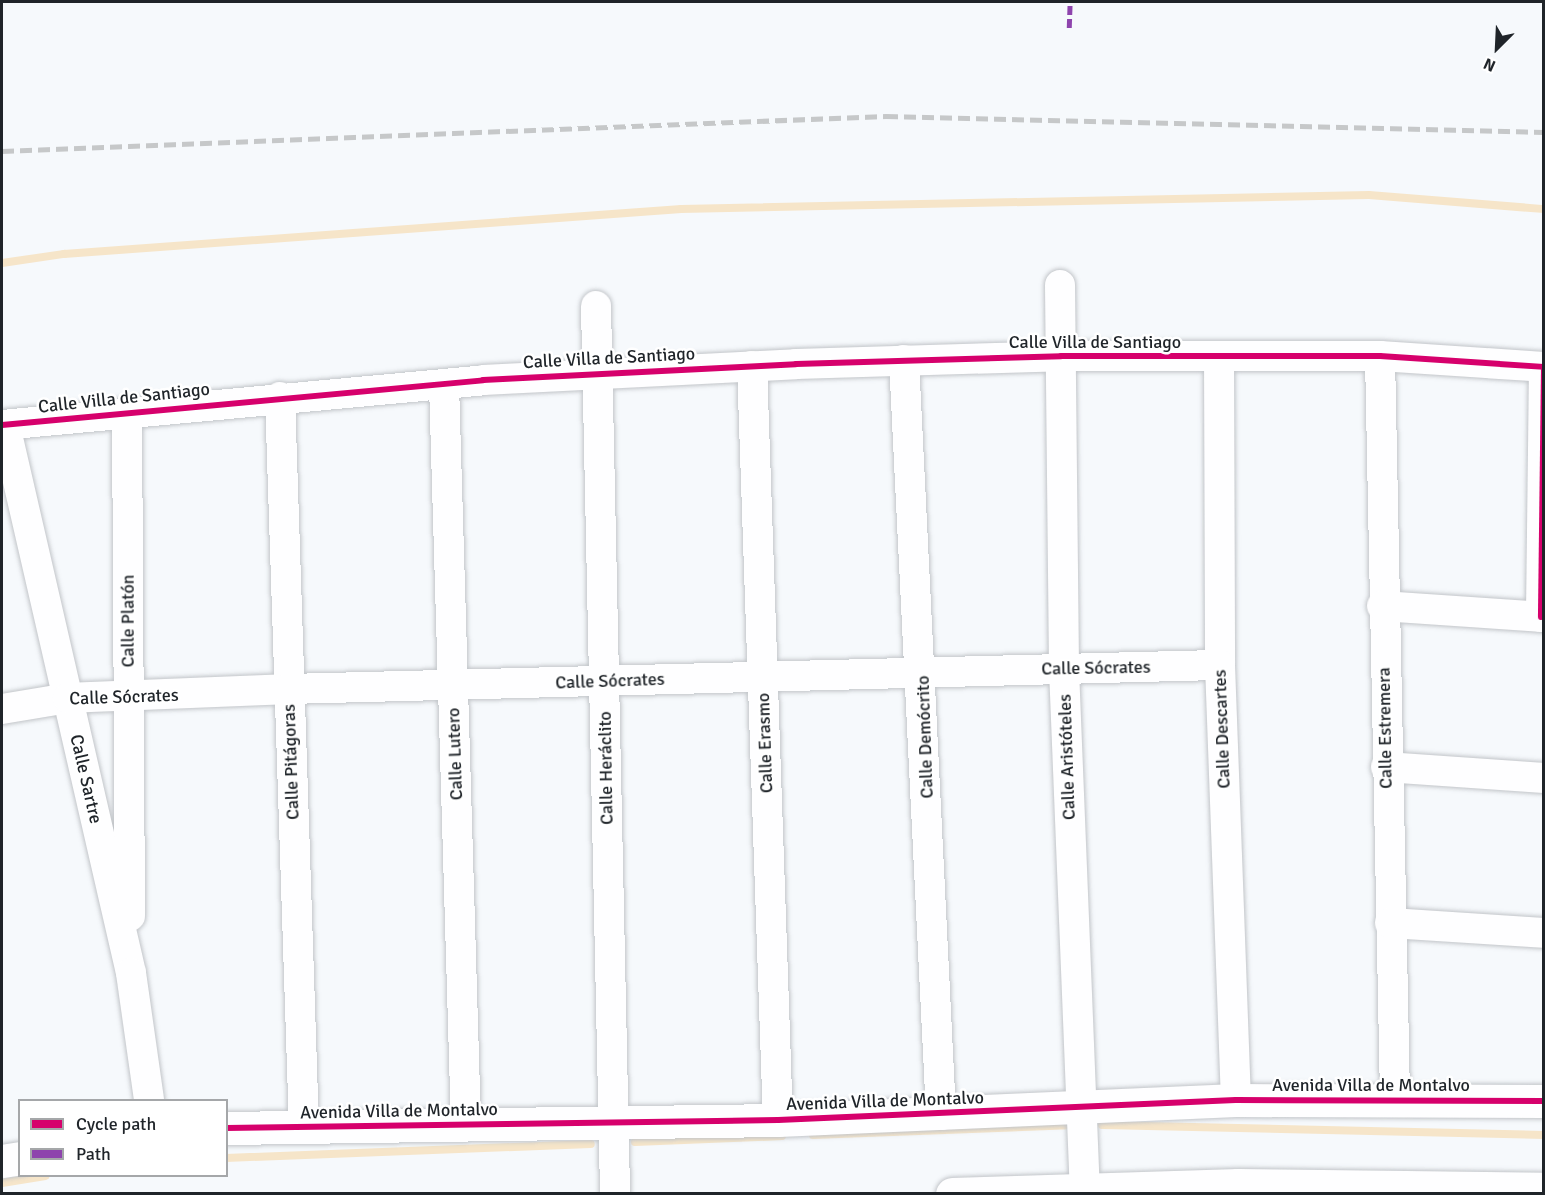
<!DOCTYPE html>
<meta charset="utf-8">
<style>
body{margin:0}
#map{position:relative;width:1545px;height:1195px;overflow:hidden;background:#f6f9fc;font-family:Signika,sans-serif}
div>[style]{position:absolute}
.stream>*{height:8px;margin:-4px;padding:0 4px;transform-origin:4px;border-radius:4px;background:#f6e5c9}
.roads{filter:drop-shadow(0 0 2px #c2c5c9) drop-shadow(0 0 2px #c2c5c9)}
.street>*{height:30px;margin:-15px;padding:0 15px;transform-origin:15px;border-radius:15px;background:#fefeff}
.secondary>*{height:33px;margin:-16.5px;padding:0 16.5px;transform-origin:16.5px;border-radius:16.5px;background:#fefeff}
.rail>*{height:4.5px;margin-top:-2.25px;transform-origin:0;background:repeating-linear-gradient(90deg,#c6c8c9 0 12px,transparent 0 18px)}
.quiet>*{height:4.5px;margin-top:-2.25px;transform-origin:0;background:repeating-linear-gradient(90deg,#8e44ad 0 9px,transparent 0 13.5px)}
.cycleway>*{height:6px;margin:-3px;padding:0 3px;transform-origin:3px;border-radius:3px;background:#d6006c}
span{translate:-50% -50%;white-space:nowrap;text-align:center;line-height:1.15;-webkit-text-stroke:5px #fff;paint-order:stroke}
.street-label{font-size:18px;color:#1f2429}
.frame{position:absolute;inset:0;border:3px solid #1f2429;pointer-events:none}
.legend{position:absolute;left:18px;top:1099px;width:210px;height:78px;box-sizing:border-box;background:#fff;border:2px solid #a5a7a9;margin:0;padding:8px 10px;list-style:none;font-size:18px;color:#1f2429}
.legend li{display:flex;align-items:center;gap:12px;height:30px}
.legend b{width:30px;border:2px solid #a5a7a9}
.north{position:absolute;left:1467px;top:18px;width:60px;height:60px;-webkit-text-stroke:4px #fff;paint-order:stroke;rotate:204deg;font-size:16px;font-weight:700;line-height:24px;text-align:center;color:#1f2429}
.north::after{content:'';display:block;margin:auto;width:21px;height:27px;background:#1f2429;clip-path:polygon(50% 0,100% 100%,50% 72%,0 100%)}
</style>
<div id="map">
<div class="stream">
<i style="left:2px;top:263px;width:63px;rotate:-8.3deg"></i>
<i style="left:64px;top:254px;width:619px;rotate:-4.17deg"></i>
<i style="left:681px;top:209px;width:688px;rotate:-1.17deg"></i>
<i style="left:1369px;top:195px;width:176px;rotate:4.6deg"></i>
<i style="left:1102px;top:1125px;width:442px;rotate:1.3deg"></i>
<i style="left:813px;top:1135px;width:262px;rotate:-2.2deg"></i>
<i style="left:635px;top:1142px;width:147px;rotate:-2.3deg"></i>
<i style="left:226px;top:1158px;width:365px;rotate:-2.2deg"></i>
<i style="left:2px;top:1183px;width:44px;rotate:-9.2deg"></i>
</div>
<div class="roads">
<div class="street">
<i style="left:1060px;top:285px;width:384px;rotate:89.4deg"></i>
<i style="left:1064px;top:669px;width:525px;rotate:87.71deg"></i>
<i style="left:596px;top:306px;width:888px;rotate:88.77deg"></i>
<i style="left:1219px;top:356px;width:309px;rotate:89.8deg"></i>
<i style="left:1220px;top:665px;width:435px;rotate:87.9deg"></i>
<i style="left:1380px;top:356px;width:743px;rotate:88.84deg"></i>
<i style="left:904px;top:360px;width:756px;rotate:87.19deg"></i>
<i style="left:752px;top:366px;width:754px;rotate:88.03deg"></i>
<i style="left:444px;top:384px;width:741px;rotate:88.3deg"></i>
<i style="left:280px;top:397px;width:730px;rotate:88.12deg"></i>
<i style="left:127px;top:412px;width:504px;rotate:89.66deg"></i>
<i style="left:2px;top:425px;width:483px;rotate:-5.3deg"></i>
<i style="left:483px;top:380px;width:313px;rotate:-2.9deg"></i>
<i style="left:796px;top:364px;width:265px;rotate:-1.7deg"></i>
<i style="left:1061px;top:356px;width:319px"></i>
<i style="left:1380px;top:356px;width:164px;rotate:3.8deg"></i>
<i style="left:1544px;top:367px;width:250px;rotate:90.7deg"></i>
<i style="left:5px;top:425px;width:562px;rotate:77.05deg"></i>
<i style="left:131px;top:973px;width:128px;rotate:81.9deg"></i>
<i style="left:1382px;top:606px;width:162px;rotate:3.9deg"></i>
<i style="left:2px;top:709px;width:67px;rotate:-9.5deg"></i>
<i style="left:68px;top:698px;width:220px;rotate:-2.3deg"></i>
<i style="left:288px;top:689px;width:932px;rotate:-1.48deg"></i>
<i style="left:1386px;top:767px;width:158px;rotate:4deg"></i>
<i style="left:1390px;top:923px;width:154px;rotate:3.7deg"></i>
</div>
<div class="secondary">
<i style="left:226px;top:1128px;width:552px;rotate:-0.83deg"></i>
<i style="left:778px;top:1120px;width:458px;rotate:-2.5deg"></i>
<i style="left:1236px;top:1100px;width:308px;rotate:0.2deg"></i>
<i style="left:2px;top:1161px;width:18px;rotate:-9deg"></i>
<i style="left:952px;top:1194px;width:286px;rotate:-1.8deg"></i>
<i style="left:1238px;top:1185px;width:306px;rotate:0.7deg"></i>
</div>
</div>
<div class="rail">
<i style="left:2px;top:151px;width:885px;rotate:-2.27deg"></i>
<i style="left:886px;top:116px;width:658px;rotate:1.39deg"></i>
</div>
<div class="quiet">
<i style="left:1069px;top:28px;width:26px;rotate:-88deg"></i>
</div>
<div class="cycleway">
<i style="left:2px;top:425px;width:483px;rotate:-5.3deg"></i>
<i style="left:483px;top:380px;width:313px;rotate:-2.9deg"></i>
<i style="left:796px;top:364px;width:265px;rotate:-1.7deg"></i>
<i style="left:1061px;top:356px;width:319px"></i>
<i style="left:1380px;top:356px;width:164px;rotate:3.8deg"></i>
<i style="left:1544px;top:367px;width:250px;rotate:90.7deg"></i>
<i style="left:226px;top:1128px;width:552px;rotate:-0.83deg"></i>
<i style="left:778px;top:1120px;width:458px;rotate:-2.5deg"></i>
<i style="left:1236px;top:1100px;width:308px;rotate:0.2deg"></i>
</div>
<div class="street-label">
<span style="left:1095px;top:342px">Calle Villa de Santiago</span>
<span style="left:609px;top:358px;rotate:-3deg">Calle Villa de Santiago</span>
<span style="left:124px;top:398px;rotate:-6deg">Calle Villa de Santiago</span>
<span style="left:128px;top:621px;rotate:-90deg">Calle Platón</span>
<span style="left:1096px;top:668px;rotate:-1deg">Calle Sócrates</span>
<span style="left:610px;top:681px;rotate:-2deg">Calle Sócrates</span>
<span style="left:124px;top:697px;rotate:-2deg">Calle Sócrates</span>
<span style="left:1385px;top:728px;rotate:-91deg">Calle Estremera</span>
<span style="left:1222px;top:729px;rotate:-92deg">Calle Descartes</span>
<span style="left:925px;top:737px;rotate:-92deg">Calle Demócrito</span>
<span style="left:765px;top:743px;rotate:-92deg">Calle Erasmo</span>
<span style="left:455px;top:754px;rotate:-92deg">Calle Lutero</span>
<span style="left:1067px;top:757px;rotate:-92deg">Calle Aristóteles</span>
<span style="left:291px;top:762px;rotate:-92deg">Calle Pitágoras</span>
<span style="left:606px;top:768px;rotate:-91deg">Calle Heráclito</span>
<span style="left:86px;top:779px;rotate:77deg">Calle Sartre</span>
<span style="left:1371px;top:1085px">Avenida Villa de Montalvo</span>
<span style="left:885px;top:1101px;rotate:-2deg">Avenida Villa de Montalvo</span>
<span style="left:399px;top:1111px;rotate:-1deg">Avenida Villa de Montalvo</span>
</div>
<div class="frame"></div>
<ul class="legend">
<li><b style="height:8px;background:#d6006c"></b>Cycle path</li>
<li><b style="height:8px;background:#8e44ad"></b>Path</li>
</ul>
<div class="north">N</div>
</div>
